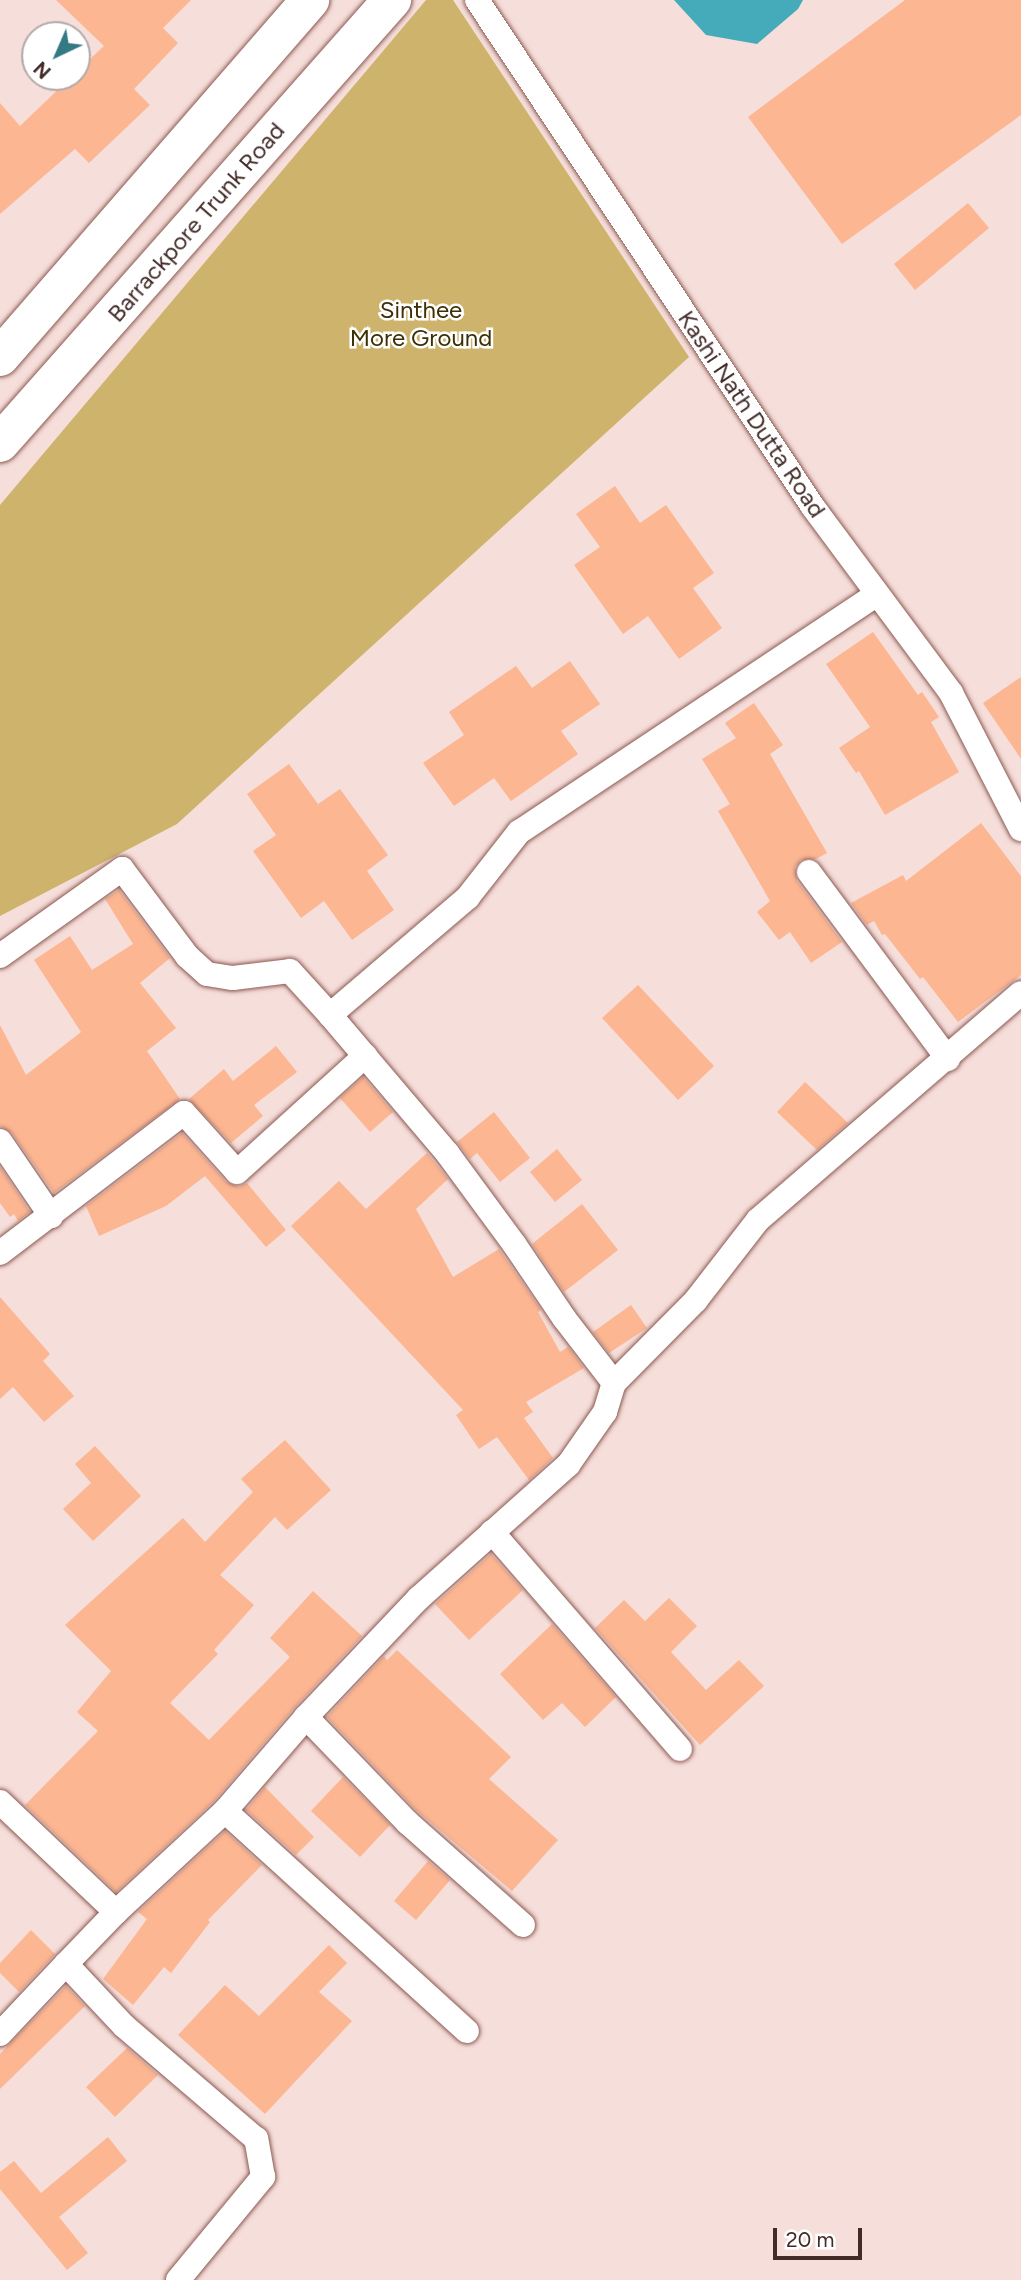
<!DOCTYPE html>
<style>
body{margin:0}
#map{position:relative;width:1021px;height:2280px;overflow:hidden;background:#f6deda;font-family:Figtree,sans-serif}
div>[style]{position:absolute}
.green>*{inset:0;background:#ceb36d}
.water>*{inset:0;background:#45abba}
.building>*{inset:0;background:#fcb692}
.roads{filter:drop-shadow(0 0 2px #8c5951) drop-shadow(0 0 2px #8c5951)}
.street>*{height:24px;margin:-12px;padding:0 12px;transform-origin:12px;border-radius:12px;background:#fff}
.primary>*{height:38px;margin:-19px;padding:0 19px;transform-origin:19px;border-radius:19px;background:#fff}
span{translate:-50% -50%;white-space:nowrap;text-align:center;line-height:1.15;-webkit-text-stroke:5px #fff;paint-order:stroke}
.street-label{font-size:24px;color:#422b28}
.park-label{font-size:24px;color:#3e3005}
.north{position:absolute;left:21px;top:21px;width:70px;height:70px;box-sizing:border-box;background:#fff;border:2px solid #b3aaa9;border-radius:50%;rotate:224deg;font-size:19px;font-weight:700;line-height:28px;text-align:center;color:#422b28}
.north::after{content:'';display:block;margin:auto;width:24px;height:32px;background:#337a85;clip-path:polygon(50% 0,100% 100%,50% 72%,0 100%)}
.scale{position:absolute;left:773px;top:2228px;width:89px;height:32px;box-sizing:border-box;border:4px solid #422b28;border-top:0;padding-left:9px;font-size:21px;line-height:24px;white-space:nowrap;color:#422b28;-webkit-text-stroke:5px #fff;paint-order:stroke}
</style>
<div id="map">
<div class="green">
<i style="clip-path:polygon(426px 0,453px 0,689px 357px,177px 824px,0 916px,0 505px)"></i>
</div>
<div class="water">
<i style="clip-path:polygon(674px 0,803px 0,798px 9px,757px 44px,706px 35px)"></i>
</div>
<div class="building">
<i style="clip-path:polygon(56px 0,191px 0,163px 28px,178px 43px,134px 89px,150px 105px,89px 163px,75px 149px,0 214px,0 103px,20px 126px,71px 77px,77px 77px,77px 71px,104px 46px)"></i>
<i style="clip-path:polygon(905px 0,1021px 0,1021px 115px,842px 244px,748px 117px)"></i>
<i style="clip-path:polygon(968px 203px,989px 228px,915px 290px,894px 264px)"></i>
<i style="clip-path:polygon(615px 486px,640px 523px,666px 505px,714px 573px,693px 588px,722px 628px,679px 659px,648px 616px,623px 634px,574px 565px,600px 547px,576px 514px)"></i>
<i style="clip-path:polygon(873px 632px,918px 695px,922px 692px,939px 717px,931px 722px,959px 772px,885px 815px,859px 771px,856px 773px,839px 748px,870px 727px,826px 664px)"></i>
<i style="clip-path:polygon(570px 661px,600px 704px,561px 731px,578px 754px,511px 801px,494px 778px,454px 806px,423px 763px,464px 735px,449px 712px,516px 666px,532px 688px)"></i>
<i style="clip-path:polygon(1021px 677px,1021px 759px,983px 703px)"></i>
<i style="clip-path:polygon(754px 703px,783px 745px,770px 754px,827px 853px,816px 859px,801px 860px,795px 867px,797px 881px,842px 942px,811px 963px,790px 932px,779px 940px,757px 912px,770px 901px,718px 811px,730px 804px,702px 759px,736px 738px,725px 723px)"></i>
<i style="clip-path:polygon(289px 764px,318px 804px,340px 789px,388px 855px,367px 871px,394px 910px,352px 940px,324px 901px,301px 918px,253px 851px,276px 835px,247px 794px)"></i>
<i style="clip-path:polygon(981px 823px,1021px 876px,1021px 975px,958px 1022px,923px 977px,920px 979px,885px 934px,882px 935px,874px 921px,867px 925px,851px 903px,903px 875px,906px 881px)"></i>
<i style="clip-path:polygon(119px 890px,170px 958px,140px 983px,176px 1028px,147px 1051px,180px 1099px,54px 1193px,12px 1133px,0 1126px,0 1025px,26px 1075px,81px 1032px,34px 960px,70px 936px,92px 970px,133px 944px,105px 899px)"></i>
<i style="clip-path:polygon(638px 985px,714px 1066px,678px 1100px,602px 1018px)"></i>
<i style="clip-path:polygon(276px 1046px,297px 1072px,254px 1105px,263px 1116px,231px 1143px,189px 1099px,224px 1069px,233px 1081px)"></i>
<i style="clip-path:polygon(363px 1077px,393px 1112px,370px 1132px,340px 1098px)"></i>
<i style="clip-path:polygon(805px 1082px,848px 1123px,817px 1150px,777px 1112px)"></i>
<i style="clip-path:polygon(494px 1112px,530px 1158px,500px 1182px,477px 1153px,470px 1159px,457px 1142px)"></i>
<i style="clip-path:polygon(182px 1133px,226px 1182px,239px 1187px,247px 1183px,286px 1230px,266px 1247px,205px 1176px,166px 1206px,99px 1236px,86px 1206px)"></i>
<i style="clip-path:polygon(557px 1149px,582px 1180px,555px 1202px,530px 1172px)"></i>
<i style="clip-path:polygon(427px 1153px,448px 1179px,416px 1209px,453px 1277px,499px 1249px,541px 1310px,538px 1312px,560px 1352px,568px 1347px,584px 1368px,526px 1402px,533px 1412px,524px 1418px,553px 1458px,529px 1480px,497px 1437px,479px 1449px,456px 1415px,463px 1410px,291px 1226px,339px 1181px,366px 1209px)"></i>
<i style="clip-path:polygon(0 1167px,30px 1212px,18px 1221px,14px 1214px,10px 1217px,0 1203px)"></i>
<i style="clip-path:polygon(582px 1204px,618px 1250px,564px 1292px,532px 1244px)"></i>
<i style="clip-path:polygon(0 1297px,50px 1354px,43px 1361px,74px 1396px,44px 1422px,13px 1387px,0 1399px)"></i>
<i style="clip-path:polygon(631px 1305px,647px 1328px,609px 1353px,593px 1332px)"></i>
<i style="clip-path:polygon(285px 1440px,331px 1490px,287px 1530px,275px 1517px,220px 1575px,254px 1605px,214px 1650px,218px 1654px,170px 1703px,209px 1740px,290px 1657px,270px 1638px,313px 1591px,362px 1636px,295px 1707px,214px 1801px,116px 1892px,25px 1805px,98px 1731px,77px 1712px,111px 1671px,65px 1625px,183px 1518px,205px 1542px,253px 1492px,241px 1479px)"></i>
<i style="clip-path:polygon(95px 1446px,141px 1496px,93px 1541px,63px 1509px,91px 1483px,75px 1464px)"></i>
<i style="clip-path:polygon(491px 1554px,523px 1590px,469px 1640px,435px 1604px)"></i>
<i style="clip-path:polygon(669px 1598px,697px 1626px,671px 1652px,706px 1690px,739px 1660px,764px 1686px,700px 1745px,595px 1628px,624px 1600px,645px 1621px)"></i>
<i style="clip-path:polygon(552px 1624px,616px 1697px,585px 1727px,562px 1703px,543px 1720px,500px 1674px)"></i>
<i style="clip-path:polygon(397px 1650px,511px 1757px,489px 1779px,558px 1840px,512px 1891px,417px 1811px,327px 1717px,384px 1656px,387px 1660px)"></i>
<i style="clip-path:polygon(343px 1777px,390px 1825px,360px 1857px,311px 1811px)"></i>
<i style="clip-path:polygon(265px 1787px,314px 1837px,296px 1855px,246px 1810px)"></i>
<i style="clip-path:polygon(225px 1831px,262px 1865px,208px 1920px,210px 1922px,171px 1973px,164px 1967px,133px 2005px,103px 1979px,147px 1919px,138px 1912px)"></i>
<i style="clip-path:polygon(428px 1861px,450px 1880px,416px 1920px,394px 1901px)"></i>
<i style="clip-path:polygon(31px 1930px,55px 1954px,19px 1992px,0 1973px,0 1963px)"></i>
<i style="clip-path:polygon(329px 1945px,347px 1963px,319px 1992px,352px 2021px,265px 2114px,178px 2035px,225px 1985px,259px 2016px)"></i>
<i style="clip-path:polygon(66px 1986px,85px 2006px,0 2089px,0 2054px)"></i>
<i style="clip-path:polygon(127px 2048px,158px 2075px,115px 2117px,86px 2087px)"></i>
<i style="clip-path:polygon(108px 2137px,127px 2161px,59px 2217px,88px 2253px,67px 2270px,0 2189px,0 2172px,14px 2161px,41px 2193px)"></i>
</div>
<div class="roads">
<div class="street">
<i style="left:477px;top:0;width:608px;rotate:56.47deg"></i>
<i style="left:813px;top:507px;width:232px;rotate:53.4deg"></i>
<i style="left:951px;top:693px;width:153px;rotate:62.8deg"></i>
<i style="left:809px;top:872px;width:233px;rotate:53.4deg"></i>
<i style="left:0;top:956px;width:150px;rotate:-35.5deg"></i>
<i style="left:122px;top:869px;width:109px;rotate:53.2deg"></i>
<i style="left:187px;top:956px;width:27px;rotate:42deg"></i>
<i style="left:207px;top:974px;width:26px;rotate:9deg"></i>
<i style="left:233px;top:978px;width:57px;rotate:-7deg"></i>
<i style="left:290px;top:971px;width:59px;rotate:47.7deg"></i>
<i style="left:0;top:1141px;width:91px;rotate:55.8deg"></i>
<i style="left:0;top:1253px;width:231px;rotate:-37.3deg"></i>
<i style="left:184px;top:1113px;width:79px;rotate:48.1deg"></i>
<i style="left:237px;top:1172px;width:173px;rotate:-42.2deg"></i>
<i style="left:614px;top:1383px;width:82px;rotate:-127.6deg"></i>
<i style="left:564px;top:1318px;width:89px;rotate:-124deg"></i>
<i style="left:514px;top:1244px;width:112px;rotate:-126.3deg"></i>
<i style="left:448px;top:1154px;width:182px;rotate:-130.3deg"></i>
<i style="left:330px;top:1015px;width:182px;rotate:-40.5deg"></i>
<i style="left:468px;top:897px;width:83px;rotate:-51.9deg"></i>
<i style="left:519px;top:832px;width:430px;rotate:-33.6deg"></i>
<i style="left:492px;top:1532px;width:287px;rotate:49.1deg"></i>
<i style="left:306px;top:1717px;width:146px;rotate:46.1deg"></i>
<i style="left:407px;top:1822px;width:155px;rotate:41.6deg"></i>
<i style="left:0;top:1802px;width:160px;rotate:43.5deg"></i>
<i style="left:225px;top:1811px;width:327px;rotate:42.3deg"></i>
<i style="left:0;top:2034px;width:96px;rotate:-46.7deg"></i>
<i style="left:178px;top:2280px;width:134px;rotate:-50.5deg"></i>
<i style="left:263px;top:2177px;width:39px;rotate:-100deg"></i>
<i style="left:256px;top:2139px;width:174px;rotate:-139.4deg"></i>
<i style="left:124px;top:2026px;width:85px;rotate:-133.1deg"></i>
<i style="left:66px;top:1964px;width:72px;rotate:-46.1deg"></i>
<i style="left:116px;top:1912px;width:149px;rotate:-42.8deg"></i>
<i style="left:225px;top:1811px;width:124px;rotate:-49.2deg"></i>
<i style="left:306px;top:1717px;width:164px;rotate:-46.5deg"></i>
<i style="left:419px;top:1598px;width:200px;rotate:-41.8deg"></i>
<i style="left:568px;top:1465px;width:65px;rotate:-55.1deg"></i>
<i style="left:605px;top:1412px;width:30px;rotate:-73deg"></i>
<i style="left:614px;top:1383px;width:117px;rotate:-45.3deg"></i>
<i style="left:696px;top:1300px;width:101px;rotate:-52.2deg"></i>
<i style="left:758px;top:1220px;width:347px;rotate:-40.8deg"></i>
</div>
<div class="primary">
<i style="left:0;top:357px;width:473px;rotate:-49deg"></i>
<i style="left:0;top:443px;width:592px;rotate:-48.5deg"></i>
</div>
</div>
<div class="street-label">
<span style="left:196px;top:222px;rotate:-49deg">Barrackpore Trunk Road</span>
<span style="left:752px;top:414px;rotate:56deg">Kashi Nath Dutta Road</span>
</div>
<div class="park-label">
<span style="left:421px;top:324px">Sinthee<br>More Ground</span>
</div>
<div class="north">N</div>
<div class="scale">20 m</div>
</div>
